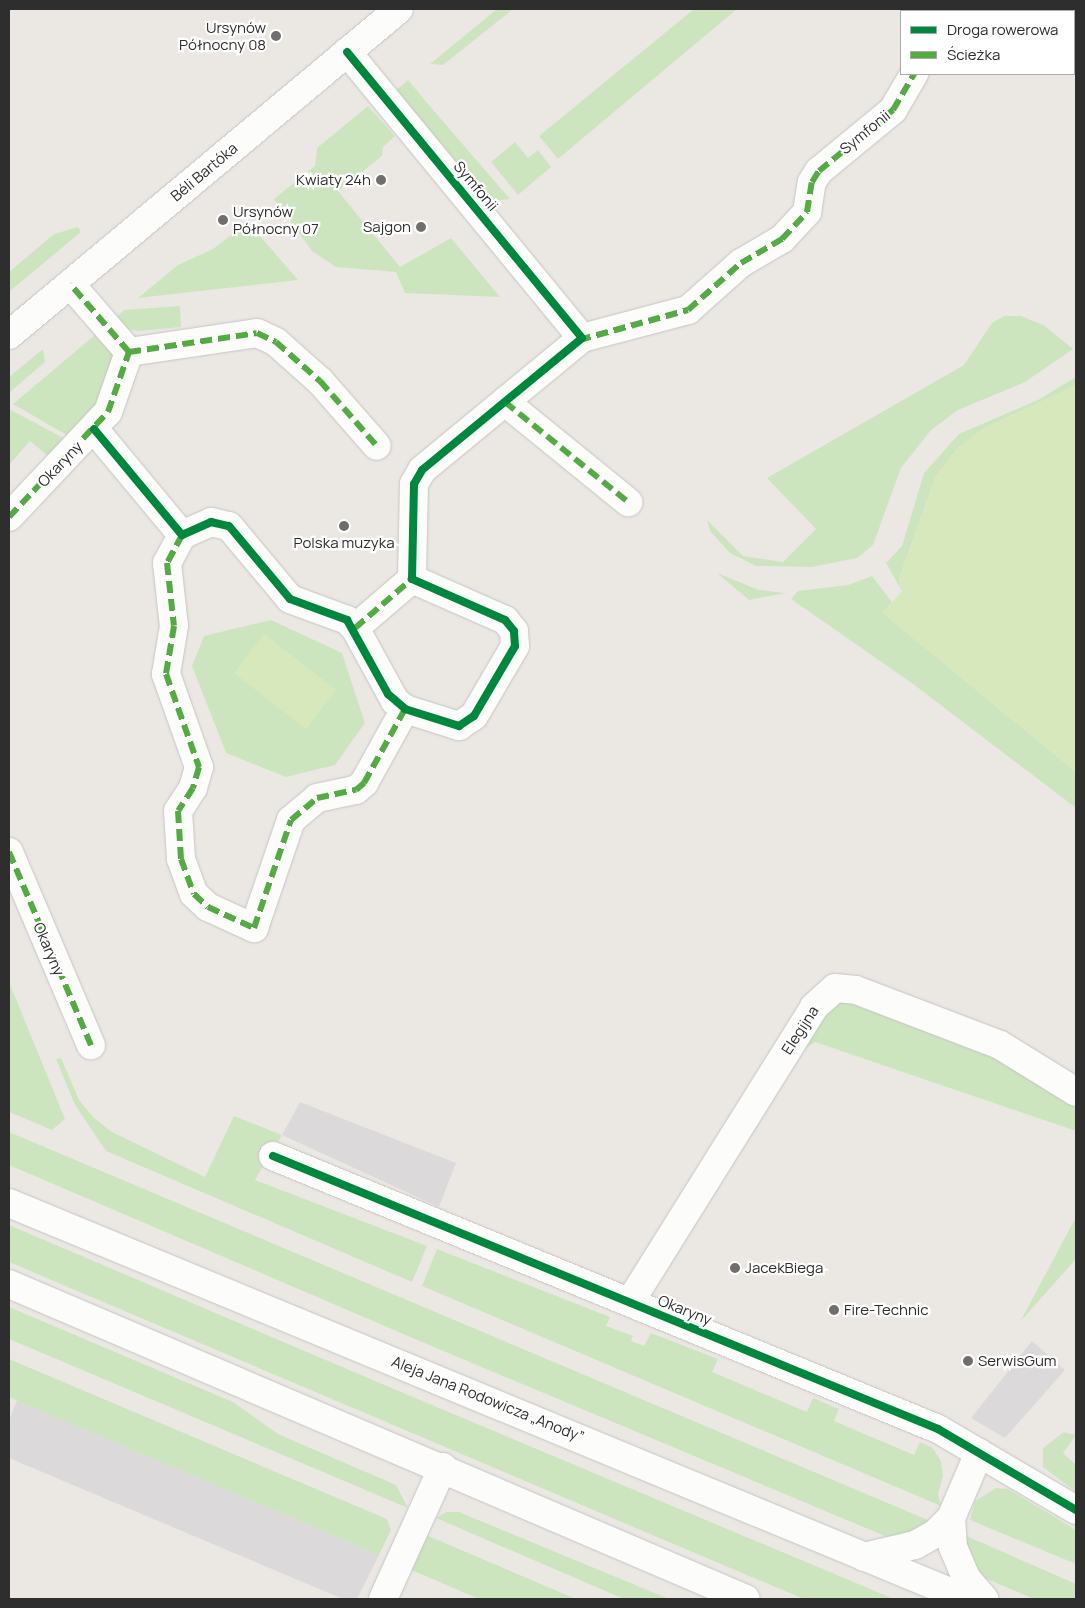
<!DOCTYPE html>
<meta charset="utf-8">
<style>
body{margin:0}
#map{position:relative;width:1085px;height:1608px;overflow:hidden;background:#ebe8e4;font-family:Manrope,sans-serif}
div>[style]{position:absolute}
.industrial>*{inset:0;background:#dcd9db}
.green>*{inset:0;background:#cde5bf}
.pitch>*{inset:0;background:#d7e9bc}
.roads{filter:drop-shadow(0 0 1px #c5c4c4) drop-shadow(0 0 1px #c5c4c4)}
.street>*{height:28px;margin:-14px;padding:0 14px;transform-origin:14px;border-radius:14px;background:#fcfcfb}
.secondary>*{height:28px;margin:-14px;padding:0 14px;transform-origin:14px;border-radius:14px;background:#fcfcfb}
.quiet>*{height:6px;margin-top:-3px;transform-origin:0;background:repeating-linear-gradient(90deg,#54ab44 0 12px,transparent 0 18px)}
.cycleway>*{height:8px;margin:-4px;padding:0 4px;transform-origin:4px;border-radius:4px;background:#00873e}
.dots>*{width:14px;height:14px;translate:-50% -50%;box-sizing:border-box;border:2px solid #fff;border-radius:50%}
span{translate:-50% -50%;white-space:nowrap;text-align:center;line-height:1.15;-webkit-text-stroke:4.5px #fff;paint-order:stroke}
.poi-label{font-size:15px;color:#2e2e2e}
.right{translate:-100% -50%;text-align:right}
.left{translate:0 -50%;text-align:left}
.street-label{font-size:15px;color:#2e2e2e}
.frame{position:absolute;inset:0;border:10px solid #2e2e2e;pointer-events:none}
.legend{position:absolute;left:900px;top:10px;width:175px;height:65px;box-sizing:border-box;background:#fff;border:1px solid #ababab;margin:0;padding:6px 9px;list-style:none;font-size:15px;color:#2e2e2e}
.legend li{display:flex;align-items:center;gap:10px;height:25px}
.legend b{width:25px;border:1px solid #ababab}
</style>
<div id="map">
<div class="industrial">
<i style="clip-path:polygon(300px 1102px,456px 1163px,439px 1207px,282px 1135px)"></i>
<i style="clip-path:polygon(1032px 1341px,1065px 1370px,1005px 1438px,971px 1418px)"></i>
<i style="clip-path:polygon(17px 1400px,379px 1555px,357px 1599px,343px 1599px,9px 1458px,9px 1421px)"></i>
</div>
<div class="green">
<i style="clip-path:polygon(497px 9px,513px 9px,443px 65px,430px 64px)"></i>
<i style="clip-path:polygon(694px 9px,737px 9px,558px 159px,539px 136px)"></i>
<i style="clip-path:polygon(408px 80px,434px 111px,510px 199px,490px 201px,395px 91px)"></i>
<i style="clip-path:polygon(368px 106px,395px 136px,383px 147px,382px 156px,338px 191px,400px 267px,451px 238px,500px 297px,405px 293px,396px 272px,336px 267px,312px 251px,274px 199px,315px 166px,317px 148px)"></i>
<i style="clip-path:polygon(515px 142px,528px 158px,538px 150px,551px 167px,518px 195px,491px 162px)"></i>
<i style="clip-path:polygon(248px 222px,298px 280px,138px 298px,178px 265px,213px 249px)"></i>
<i style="clip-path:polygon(78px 227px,81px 232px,9px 292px,9px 272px,54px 234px)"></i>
<i style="clip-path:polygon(180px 306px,181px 327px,139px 331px,127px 329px,116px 318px,124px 310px)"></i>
<i style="clip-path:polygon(1004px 316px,1021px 316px,1045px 326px,1073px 349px,1025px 382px,958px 410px,931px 430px,901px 468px,873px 545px,857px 558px,812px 567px,756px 566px,730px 553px,710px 531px,707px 520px,743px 556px,783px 562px,816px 529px,767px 478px,964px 365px,992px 323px)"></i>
<i style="clip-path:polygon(95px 335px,115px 357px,102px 403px,72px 438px,13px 404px)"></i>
<i style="clip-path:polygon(43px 349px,45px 362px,9px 393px,9px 377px)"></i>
<i style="clip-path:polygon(1076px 377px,1076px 385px,959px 447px,936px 476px,899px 579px,902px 591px,886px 563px,902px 546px,924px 473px,959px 434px,1038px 400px)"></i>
<i style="clip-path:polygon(9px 409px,69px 441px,49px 457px,30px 441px,9px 465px)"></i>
<i style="clip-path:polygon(717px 573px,759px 590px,785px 593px,749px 600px)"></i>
<i style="clip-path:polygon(872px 576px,892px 602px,883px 613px,1076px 772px,1076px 808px,913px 684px,791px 599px,798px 591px,848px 585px)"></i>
<i style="clip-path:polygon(271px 620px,342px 653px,365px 723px,335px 765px,286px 777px,226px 753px,192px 666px,204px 636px)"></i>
<i style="clip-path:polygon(9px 982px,65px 1119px,52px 1130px,9px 1112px)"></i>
<i style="clip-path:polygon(841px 997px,992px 1049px,1076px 1103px,1076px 1131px,815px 1042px,806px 1048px,808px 1029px)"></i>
<i style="clip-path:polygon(61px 1058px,79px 1100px,94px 1118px,112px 1132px,205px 1177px,234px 1116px,282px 1135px,255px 1180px,427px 1246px,412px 1282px,106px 1151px,75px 1105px,56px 1059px)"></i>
<i style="clip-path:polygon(9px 1132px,935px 1523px,892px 1539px,422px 1342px,9px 1165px)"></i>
<i style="clip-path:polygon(1076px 1217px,1076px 1259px,1020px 1322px)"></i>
<i style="clip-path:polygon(9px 1225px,401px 1392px,894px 1599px,804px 1599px,690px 1551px,9px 1262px)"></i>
<i style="clip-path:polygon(437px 1249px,610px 1317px,606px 1326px,633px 1336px,631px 1341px,644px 1346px,651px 1333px,718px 1359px,712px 1372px,807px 1412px,813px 1398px,839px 1409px,834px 1421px,914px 1455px,920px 1442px,932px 1447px,941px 1461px,943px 1476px,938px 1494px,941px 1506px,422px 1286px)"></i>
<i style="clip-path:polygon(9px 1307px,233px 1402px,278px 1434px,396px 1485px,408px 1508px,9px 1339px)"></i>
<i style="clip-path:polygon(9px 1359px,387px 1519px,391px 1530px,379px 1555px,9px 1397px)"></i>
<i style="clip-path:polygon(1064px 1432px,1076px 1435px,1063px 1453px,1076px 1465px,1076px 1492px,1043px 1467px,1043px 1448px)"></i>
<i style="clip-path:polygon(996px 1488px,1008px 1489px,1076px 1530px,1076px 1564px,970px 1520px,975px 1501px)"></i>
<i style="clip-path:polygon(446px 1512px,459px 1512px,669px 1599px,624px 1599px,436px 1518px)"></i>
<i style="clip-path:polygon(962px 1534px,1076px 1584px,1076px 1599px,1034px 1599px,973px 1573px)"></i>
<i style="clip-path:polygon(426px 1535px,576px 1599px,479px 1599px,409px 1569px)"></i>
</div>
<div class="pitch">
<i style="clip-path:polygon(1076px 385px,1076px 772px,883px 613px,902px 591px,899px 579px,936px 476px,959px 447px,984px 428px)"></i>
<i style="clip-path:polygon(264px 634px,336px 690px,306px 729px,234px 673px)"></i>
</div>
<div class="roads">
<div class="street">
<i style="left:985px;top:11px;width:5px;rotate:-22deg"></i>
<i style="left:347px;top:52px;width:370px;rotate:50.6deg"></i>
<i style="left:129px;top:352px;width:129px;rotate:-8.4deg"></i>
<i style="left:257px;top:333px;width:21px;rotate:25deg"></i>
<i style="left:276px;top:342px;width:59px;rotate:41.6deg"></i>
<i style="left:320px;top:381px;width:86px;rotate:48.8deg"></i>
<i style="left:505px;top:402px;width:159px;rotate:39.1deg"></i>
<i style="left:94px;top:429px;width:138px;rotate:50.3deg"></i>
<i style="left:182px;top:535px;width:32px;rotate:-24deg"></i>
<i style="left:211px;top:522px;width:18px;rotate:13deg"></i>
<i style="left:229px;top:526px;width:95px;rotate:50.1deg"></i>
<i style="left:290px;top:599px;width:61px;rotate:20.2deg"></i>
<i style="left:347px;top:620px;width:11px;rotate:45deg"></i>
<i style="left:355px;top:628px;width:83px;rotate:61.3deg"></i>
<i style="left:395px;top:701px;width:13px;rotate:39deg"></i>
<i style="left:405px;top:709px;width:57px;rotate:17.5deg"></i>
<i style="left:459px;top:726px;width:18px;rotate:-34deg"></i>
<i style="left:474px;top:716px;width:81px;rotate:-59.6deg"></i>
<i style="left:515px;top:646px;width:15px;rotate:-94deg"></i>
<i style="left:514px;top:631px;width:14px;rotate:-129deg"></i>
<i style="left:505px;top:620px;width:102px;rotate:-156.2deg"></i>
<i style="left:412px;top:579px;width:95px;rotate:-88.8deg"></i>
<i style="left:414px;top:484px;width:16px;rotate:-60deg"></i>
<i style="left:422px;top:470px;width:207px;rotate:-39.5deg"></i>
<i style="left:582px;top:338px;width:110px;rotate:-14.8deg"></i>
<i style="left:688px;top:310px;width:71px;rotate:-41.6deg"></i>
<i style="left:741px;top:263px;width:48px;rotate:-30.3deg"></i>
<i style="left:782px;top:239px;width:37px;rotate:-47deg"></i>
<i style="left:807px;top:212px;width:30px;rotate:-81deg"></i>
<i style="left:812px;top:182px;width:13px;rotate:-58deg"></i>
<i style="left:819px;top:171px;width:96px;rotate:-39.5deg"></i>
<i style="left:893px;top:110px;width:42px;rotate:-59.7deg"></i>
<i style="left:9px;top:517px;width:144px;rotate:-46.7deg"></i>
<i style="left:108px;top:412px;width:64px;rotate:-70.7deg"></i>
<i style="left:129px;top:352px;width:90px;rotate:-130.9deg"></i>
<i style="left:182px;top:535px;width:32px;rotate:118deg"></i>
<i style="left:167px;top:563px;width:63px;rotate:83.7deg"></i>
<i style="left:174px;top:626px;width:49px;rotate:99.5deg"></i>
<i style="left:166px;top:674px;width:99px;rotate:70.5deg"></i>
<i style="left:199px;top:767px;width:22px;rotate:106deg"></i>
<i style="left:193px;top:788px;width:27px;rotate:123deg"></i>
<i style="left:178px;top:811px;width:48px;rotate:86.4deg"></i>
<i style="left:181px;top:859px;width:37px;rotate:70deg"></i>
<i style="left:194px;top:894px;width:19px;rotate:43deg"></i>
<i style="left:208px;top:907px;width:51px;rotate:24.5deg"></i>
<i style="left:254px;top:928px;width:114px;rotate:-71.1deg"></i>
<i style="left:291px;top:820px;width:34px;rotate:-40deg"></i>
<i style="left:317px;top:798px;width:40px;rotate:-12deg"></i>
<i style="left:356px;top:790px;width:11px;rotate:-41deg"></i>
<i style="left:364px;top:783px;width:85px;rotate:-61deg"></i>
<i style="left:355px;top:628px;width:75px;rotate:-40.7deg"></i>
<i style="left:9px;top:852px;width:210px;rotate:67deg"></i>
<i style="left:273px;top:1156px;width:719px;rotate:22.32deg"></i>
<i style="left:938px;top:1429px;width:160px;rotate:30.4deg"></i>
<i style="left:630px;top:1302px;width:348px;rotate:-58deg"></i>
<i style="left:814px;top:1007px;width:28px;rotate:-42deg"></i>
<i style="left:835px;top:988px;width:21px;rotate:5deg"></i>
<i style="left:856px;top:990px;width:154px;rotate:20.9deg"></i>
<i style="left:1000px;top:1045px;width:89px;rotate:31.7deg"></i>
<i style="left:951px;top:1518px;width:29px;rotate:86deg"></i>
<i style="left:953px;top:1547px;width:34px;rotate:67deg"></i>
<i style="left:966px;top:1578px;width:28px;rotate:49deg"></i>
<i style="left:864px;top:1557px;width:52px;rotate:-13.2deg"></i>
<i style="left:915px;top:1545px;width:23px;rotate:-29deg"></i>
<i style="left:935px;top:1534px;width:23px;rotate:-45deg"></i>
<i style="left:951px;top:1518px;width:71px;rotate:-66.7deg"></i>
<i style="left:383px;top:1599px;width:145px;rotate:-65.6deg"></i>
</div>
<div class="secondary">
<i style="left:9px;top:335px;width:508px;rotate:-39.89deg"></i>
<i style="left:9px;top:1203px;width:1037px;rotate:22.46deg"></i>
<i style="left:9px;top:1284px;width:801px;rotate:23.14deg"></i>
</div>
</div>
<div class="quiet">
<i style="left:985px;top:11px;width:5px;rotate:-22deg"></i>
<i style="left:579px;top:340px;width:113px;rotate:-15.4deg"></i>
<i style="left:688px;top:310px;width:71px;rotate:-41.6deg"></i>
<i style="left:741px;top:263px;width:48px;rotate:-30.3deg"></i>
<i style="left:782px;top:239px;width:37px;rotate:-47deg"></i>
<i style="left:807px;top:212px;width:30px;rotate:-81deg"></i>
<i style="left:812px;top:182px;width:13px;rotate:-58deg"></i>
<i style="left:819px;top:171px;width:96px;rotate:-39.5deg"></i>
<i style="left:893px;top:110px;width:42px;rotate:-59.7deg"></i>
<i style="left:129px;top:352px;width:129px;rotate:-8.4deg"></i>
<i style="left:257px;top:333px;width:21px;rotate:25deg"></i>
<i style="left:276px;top:342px;width:59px;rotate:41.6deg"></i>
<i style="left:320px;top:381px;width:86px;rotate:48.8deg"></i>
<i style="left:505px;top:402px;width:159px;rotate:39.1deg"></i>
<i style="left:9px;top:517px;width:144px;rotate:-46.7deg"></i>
<i style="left:108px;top:412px;width:64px;rotate:-70.7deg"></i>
<i style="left:129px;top:352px;width:90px;rotate:-130.9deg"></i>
<i style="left:182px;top:535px;width:32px;rotate:118deg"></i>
<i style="left:167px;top:563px;width:63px;rotate:83.7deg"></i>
<i style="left:174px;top:626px;width:49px;rotate:99.5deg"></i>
<i style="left:166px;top:674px;width:99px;rotate:70.5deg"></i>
<i style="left:199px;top:767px;width:22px;rotate:106deg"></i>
<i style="left:193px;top:788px;width:27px;rotate:123deg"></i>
<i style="left:178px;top:811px;width:48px;rotate:86.4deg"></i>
<i style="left:181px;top:859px;width:37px;rotate:70deg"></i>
<i style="left:194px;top:894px;width:19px;rotate:43deg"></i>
<i style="left:208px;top:907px;width:51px;rotate:24.5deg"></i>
<i style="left:254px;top:928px;width:114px;rotate:-71.1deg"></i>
<i style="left:291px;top:820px;width:34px;rotate:-40deg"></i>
<i style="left:317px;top:798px;width:40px;rotate:-12deg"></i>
<i style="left:356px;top:790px;width:11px;rotate:-41deg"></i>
<i style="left:364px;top:783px;width:85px;rotate:-61deg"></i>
<i style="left:355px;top:628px;width:75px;rotate:-40.7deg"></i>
<i style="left:9px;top:852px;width:210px;rotate:67deg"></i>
</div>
<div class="cycleway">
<i style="left:94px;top:429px;width:138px;rotate:50.3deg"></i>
<i style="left:182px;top:535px;width:32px;rotate:-24deg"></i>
<i style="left:211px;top:522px;width:18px;rotate:13deg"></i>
<i style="left:229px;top:526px;width:95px;rotate:50.1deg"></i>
<i style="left:290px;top:599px;width:61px;rotate:20.2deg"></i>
<i style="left:347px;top:620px;width:85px;rotate:61deg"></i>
<i style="left:388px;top:694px;width:23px;rotate:41deg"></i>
<i style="left:405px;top:709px;width:57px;rotate:17.5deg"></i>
<i style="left:459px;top:726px;width:18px;rotate:-34deg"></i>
<i style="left:474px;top:716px;width:81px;rotate:-59.6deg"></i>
<i style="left:515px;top:646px;width:15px;rotate:-94deg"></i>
<i style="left:514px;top:631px;width:14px;rotate:-129deg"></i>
<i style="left:505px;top:620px;width:102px;rotate:-156.2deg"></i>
<i style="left:412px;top:579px;width:95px;rotate:-88.8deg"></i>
<i style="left:414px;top:484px;width:16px;rotate:-60deg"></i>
<i style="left:422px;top:470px;width:207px;rotate:-39.5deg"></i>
<i style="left:582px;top:338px;width:370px;rotate:-129.4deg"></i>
<i style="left:273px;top:1156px;width:719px;rotate:22.32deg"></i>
<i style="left:938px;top:1429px;width:160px;rotate:30.4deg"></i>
</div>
<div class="dots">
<i style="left:276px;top:36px;background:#706f6e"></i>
<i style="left:381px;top:180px;background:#706f6e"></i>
<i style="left:223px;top:220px;background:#706f6e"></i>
<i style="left:421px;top:227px;background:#706f6e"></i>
<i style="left:344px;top:526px;background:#706f6e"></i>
<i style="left:735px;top:1268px;background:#706f6e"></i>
<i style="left:834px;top:1310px;background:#706f6e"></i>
<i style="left:968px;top:1361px;background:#706f6e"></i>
</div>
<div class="poi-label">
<span class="right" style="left:266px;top:36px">Ursynów<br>Północny 08</span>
<span class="right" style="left:371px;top:180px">Kwiaty 24h</span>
<span class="left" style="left:233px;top:220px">Ursynów<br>Północny 07</span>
<span class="right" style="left:411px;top:227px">Sajgon</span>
<span style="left:344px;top:543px">Polska muzyka</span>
<span class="left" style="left:745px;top:1268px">JacekBiega</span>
<span class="left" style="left:844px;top:1310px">Fire-Technic</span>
<span class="left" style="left:978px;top:1361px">SerwisGum</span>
</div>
<div class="street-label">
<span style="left:865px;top:132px;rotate:-39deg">Symfonii</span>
<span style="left:204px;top:172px;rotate:-40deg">Béli Bartóka</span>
<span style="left:476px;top:186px;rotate:50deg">Symfonii</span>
<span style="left:60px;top:464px;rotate:-46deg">Okaryny</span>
<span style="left:49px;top:949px;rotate:67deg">Okaryny</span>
<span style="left:800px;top:1030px;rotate:-57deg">Elegijna</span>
<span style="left:685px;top:1310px;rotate:22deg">Okaryny</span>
<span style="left:488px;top:1399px;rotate:22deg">Aleja Jana Rodowicza „Anody”</span>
</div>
<div class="frame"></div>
<ul class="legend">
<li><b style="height:6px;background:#00873e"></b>Droga rowerowa</li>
<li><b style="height:6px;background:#54ab44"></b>Ścieżka</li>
</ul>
</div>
